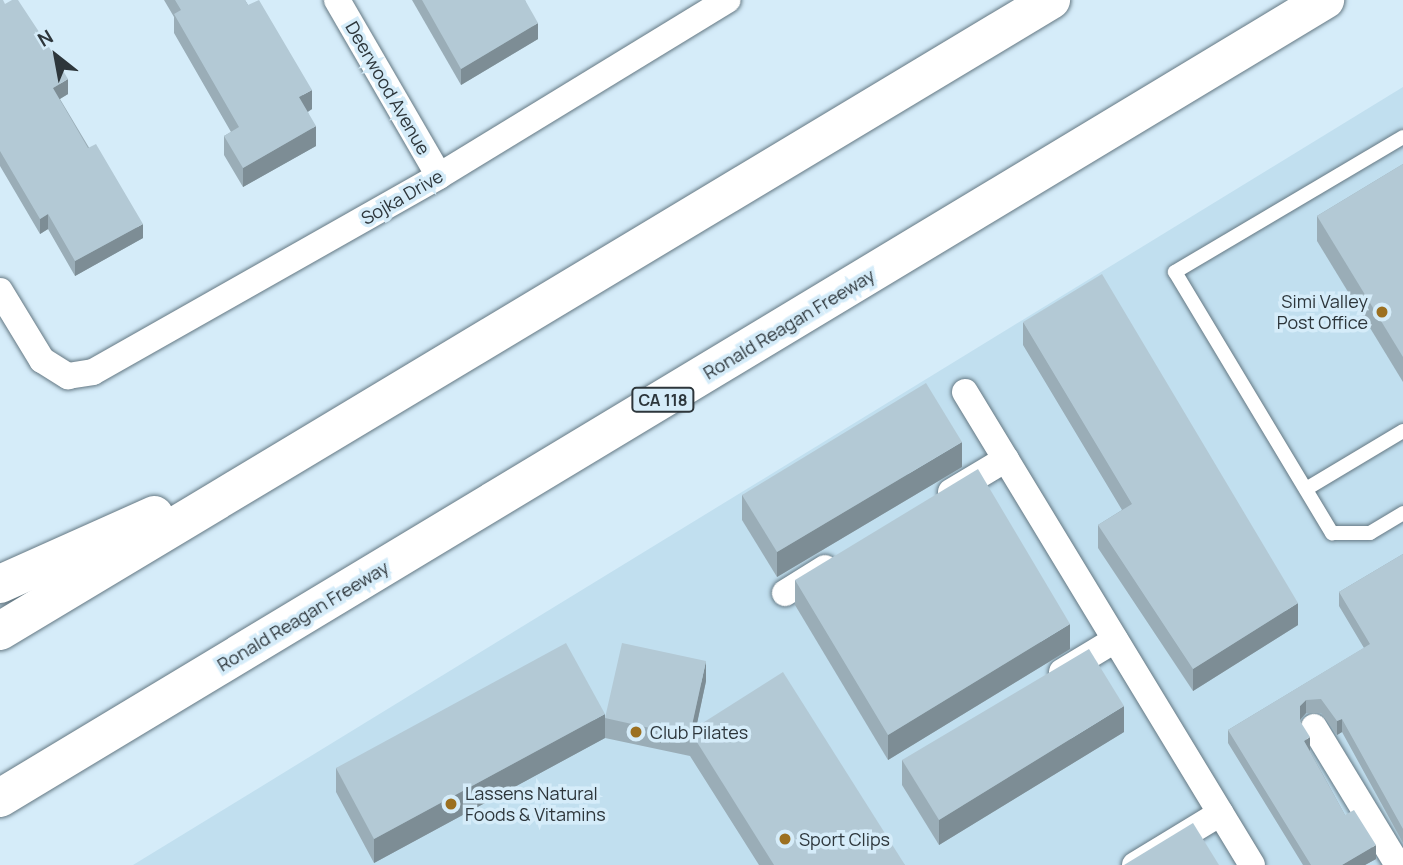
<!DOCTYPE html>
<style>
body{margin:0}
#map{position:relative;width:1403px;height:865px;overflow:hidden;background:#d5ecf9;font-family:Manrope,sans-serif}
div>[style]{position:absolute}
.built>*{inset:0;background:#c1dfef}
.roads{filter:drop-shadow(0 0 2px #647883) drop-shadow(0 0 2px #647883)}
.service>*{height:14px;margin:-7px;padding:0 7px;transform-origin:7px;border-radius:7px;background:#fff}
.minor>*{height:26px;margin:-13px;padding:0 13px;transform-origin:13px;border-radius:13px;background:#fff}
.motorway>*{height:38px;margin:-19px;padding:0 19px;transform-origin:19px;border-radius:19px;background:#fff}
.wall>*{inset:0;background:#9aadb7}
.shaded-wall>*{inset:0;background:#7d8d95}
.building>*{inset:0;background:#b3c9d5}
.dots>*{width:19px;height:19px;translate:-50% -50%;box-sizing:border-box;border:4px solid #d5ecf9;border-radius:50%}
span{translate:-50% -50%;white-space:nowrap;text-align:center;line-height:1.15;-webkit-text-stroke:7px #d5ecf9;paint-order:stroke}
.shield-label span{padding:2px 5px;background:#d5ecf9;border:2px solid;border-radius:5px;-webkit-text-stroke-width:0}
.shield-label{font-size:16px;color:#2d363b;font-weight:700}
.street-label{font-size:18px;color:#2d363b}
.poi-label{font-size:18px;color:#2d363b}
.right{translate:-100% -50%;text-align:right}
.left{translate:0 -50%;text-align:left}
.north{position:absolute;left:21px;top:21px;width:70px;height:70px;-webkit-text-stroke:5px #d5ecf9;paint-order:stroke;rotate:329deg;font-size:19px;font-weight:700;line-height:28px;text-align:center;color:#2d363b}
.north::after{content:'';display:block;margin:auto;width:24px;height:32px;background:#2d363b;clip-path:polygon(50% 0,100% 100%,50% 72%,0 100%)}
</style>
<div id="map">
<div class="built">
<i style="clip-path:polygon(1403px 87px,1403px 865px,133px 865px)"></i>
</div>
<div class="roads">
<div class="service">
<i style="left:1403px;top:137px;width:265px;rotate:149.4deg"></i>
<i style="left:1175px;top:272px;width:305px;rotate:59deg"></i>
<i style="left:1332px;top:533px;width:38px"></i>
<i style="left:1370px;top:533px;width:39px;rotate:-31deg"></i>
<i style="left:1306px;top:489px;width:113px;rotate:-30.9deg"></i>
</div>
<div class="minor">
<i style="left:337px;top:0;width:203px;rotate:59.9deg"></i>
<i style="left:0;top:291px;width:81px;rotate:58.7deg"></i>
<i style="left:42px;top:360px;width:31px;rotate:32deg"></i>
<i style="left:68px;top:376px;width:25px;rotate:-9deg"></i>
<i style="left:93px;top:372px;width:398px;rotate:-29.5deg"></i>
<i style="left:439px;top:176px;width:338px;rotate:-31.4deg"></i>
<i style="left:965px;top:392px;width:553px;rotate:58.75deg"></i>
<i style="left:951px;top:492px;width:64px;rotate:-31deg"></i>
<i style="left:785px;top:593px;width:47px;rotate:-32deg"></i>
<i style="left:1062px;top:672px;width:62px;rotate:-31.1deg"></i>
<i style="left:1314px;top:727px;width:162px;rotate:58.7deg"></i>
<i style="left:1135px;top:865px;width:100px;rotate:-31.2deg"></i>
</div>
<div class="motorway">
<i style="left:0;top:584px;width:169px;rotate:-24.1deg"></i>
<i style="left:0;top:631px;width:1226px;rotate:-30.98deg"></i>
<i style="left:0;top:798px;width:1547px;rotate:-31.06deg"></i>
</div>
</div>
<div class="wall">
<i style="clip-path:polygon(0 0,68px 94px,60px 99px,143px 238px,75px 276px,48px 229px,40px 234px,0 166px)"></i>
<i style="clip-path:polygon(164px 0,245px 0,312px 109px,308px 112px,316px 146px,243px 187px,224px 155px,224px 136px,231px 132px,174px 33px,174px 17px)"></i>
<i style="clip-path:polygon(412px 0,525px 0,538px 39px,461px 85px)"></i>
<i style="clip-path:polygon(1403px 164px,1403px 382px,1317px 241px,1317px 216px)"></i>
<i style="clip-path:polygon(1023px 322px,1298px 625px,1193px 691px,1098px 548px,1098px 525px,1122px 510px,1023px 345px)"></i>
<i style="clip-path:polygon(962px 467px,777px 577px,742px 520px,742px 495px)"></i>
<i style="clip-path:polygon(1403px 554px,1403px 843px,1342px 732px,1337px 735px,1321px 713px,1306px 713px,1300px 720px,1310px 751px,1345px 815px,1376px 859px,1365px 865px,1303px 865px,1228px 743px,1228px 730px,1364px 648px,1339px 606px,1339px 592px)"></i>
<i style="clip-path:polygon(795px 580px,1070px 649px,888px 760px,795px 605px)"></i>
<i style="clip-path:polygon(706px 681px,696px 727px,905px 865px,759px 865px,690px 756px,605px 738px,374px 863px,336px 792px,336px 768px,605px 718px)"></i>
<i style="clip-path:polygon(1124px 732px,939px 845px,902px 785px,902px 760px)"></i>
</div>
<div class="shaded-wall">
<i style="clip-path:polygon(538px 23px,538px 39px,461px 85px,461px 69px)"></i>
<i style="clip-path:polygon(68px 79px,68px 94px,53px 103px,53px 88px)"></i>
<i style="clip-path:polygon(312px 90px,312px 109px,299px 117px,299px 97px)"></i>
<i style="clip-path:polygon(316px 126px,316px 146px,243px 187px,243px 168px)"></i>
<i style="clip-path:polygon(48px 214px,48px 229px,40px 234px,40px 219px)"></i>
<i style="clip-path:polygon(143px 224px,143px 238px,75px 276px,75px 261px)"></i>
<i style="clip-path:polygon(962px 442px,962px 467px,777px 577px,777px 552px)"></i>
<i style="clip-path:polygon(1298px 603px,1298px 625px,1193px 691px,1193px 669px)"></i>
<i style="clip-path:polygon(1070px 624px,1070px 649px,888px 760px,888px 735px)"></i>
<i style="clip-path:polygon(706px 661px,706px 681px,694px 738px,690px 733px)"></i>
<i style="clip-path:polygon(1306px 700px,1306px 713px,1300px 720px,1300px 706px)"></i>
<i style="clip-path:polygon(1124px 706px,1124px 732px,939px 845px,939px 820px)"></i>
<i style="clip-path:polygon(605px 714px,605px 738px,374px 863px,374px 839px)"></i>
<i style="clip-path:polygon(1342px 719px,1342px 732px,1337px 735px,1337px 721px)"></i>
<i style="clip-path:polygon(1310px 737px,1310px 751px,1304px 741px)"></i>
<i style="clip-path:polygon(1376px 845px,1376px 859px,1365px 865px,1342px 865px)"></i>
</div>
<div class="building">
<i style="clip-path:polygon(0 0,3px 0,5px 4px,12px 0,18px 0,49px 47px,68px 79px,53px 88px,88px 148px,96px 144px,143px 224px,75px 261px,48px 214px,40px 219px,0 151px)"></i>
<i style="clip-path:polygon(175px 0,245px 0,248px 5px,259px 0,312px 90px,299px 97px,316px 126px,243px 168px,224px 136px,239px 127px,174px 14px,181px 10px)"></i>
<i style="clip-path:polygon(422px 0,525px 0,538px 23px,461px 69px)"></i>
<i style="clip-path:polygon(1403px 164px,1403px 357px,1317px 216px)"></i>
<i style="clip-path:polygon(1102px 274px,1298px 603px,1193px 669px,1098px 525px,1132px 504px,1023px 322px)"></i>
<i style="clip-path:polygon(926px 383px,962px 442px,777px 552px,742px 495px)"></i>
<i style="clip-path:polygon(978px 469px,1070px 624px,888px 735px,795px 580px)"></i>
<i style="clip-path:polygon(1403px 554px,1403px 829px,1342px 719px,1337px 721px,1321px 699px,1306px 700px,1300px 706px,1300px 721px,1310px 737px,1304px 741px,1345px 815px,1354px 810px,1376px 845px,1342px 865px,1311px 865px,1228px 730px,1370px 644px,1339px 592px)"></i>
<i style="clip-path:polygon(566px 643px,605px 714px,374px 839px,336px 768px)"></i>
<i style="clip-path:polygon(622px 643px,706px 661px,691px 730px,690px 731px,690px 737px,605px 718px)"></i>
<i style="clip-path:polygon(1089px 649px,1124px 706px,939px 820px,902px 760px)"></i>
<i style="clip-path:polygon(783px 672px,905px 865px,774px 865px,690px 731px)"></i>
<i style="clip-path:polygon(1193px 823px,1219px 865px,1124px 865px)"></i>
</div>
<div class="dots">
<i style="left:1382px;top:312px;background:#9c7020"></i>
<i style="left:636px;top:732px;background:#9c7020"></i>
<i style="left:451px;top:804px;background:#9c7020"></i>
<i style="left:785px;top:839px;background:#9c7020"></i>
</div>
<div class="shield-label">
<span style="left:663px;top:400px">CA 118</span>
</div>
<div class="street-label">
<span style="left:388px;top:88px;rotate:60deg">Deerwood Avenue</span>
<span style="left:402px;top:197px;rotate:-30deg">Sojka Drive</span>
<span style="left:789px;top:324px;rotate:-31deg">Ronald Reagan Freeway</span>
<span style="left:303px;top:616px;rotate:-31deg">Ronald Reagan Freeway</span>
</div>
<div class="poi-label">
<span class="right" style="left:1368px;top:312px">Simi Valley<br>Post Office</span>
<span class="left" style="left:650px;top:732px">Club Pilates</span>
<span class="left" style="left:465px;top:804px">Lassens Natural<br>Foods &amp; Vitamins</span>
<span class="left" style="left:799px;top:839px">Sport Clips</span>
</div>
<div class="north">N</div>
</div>
